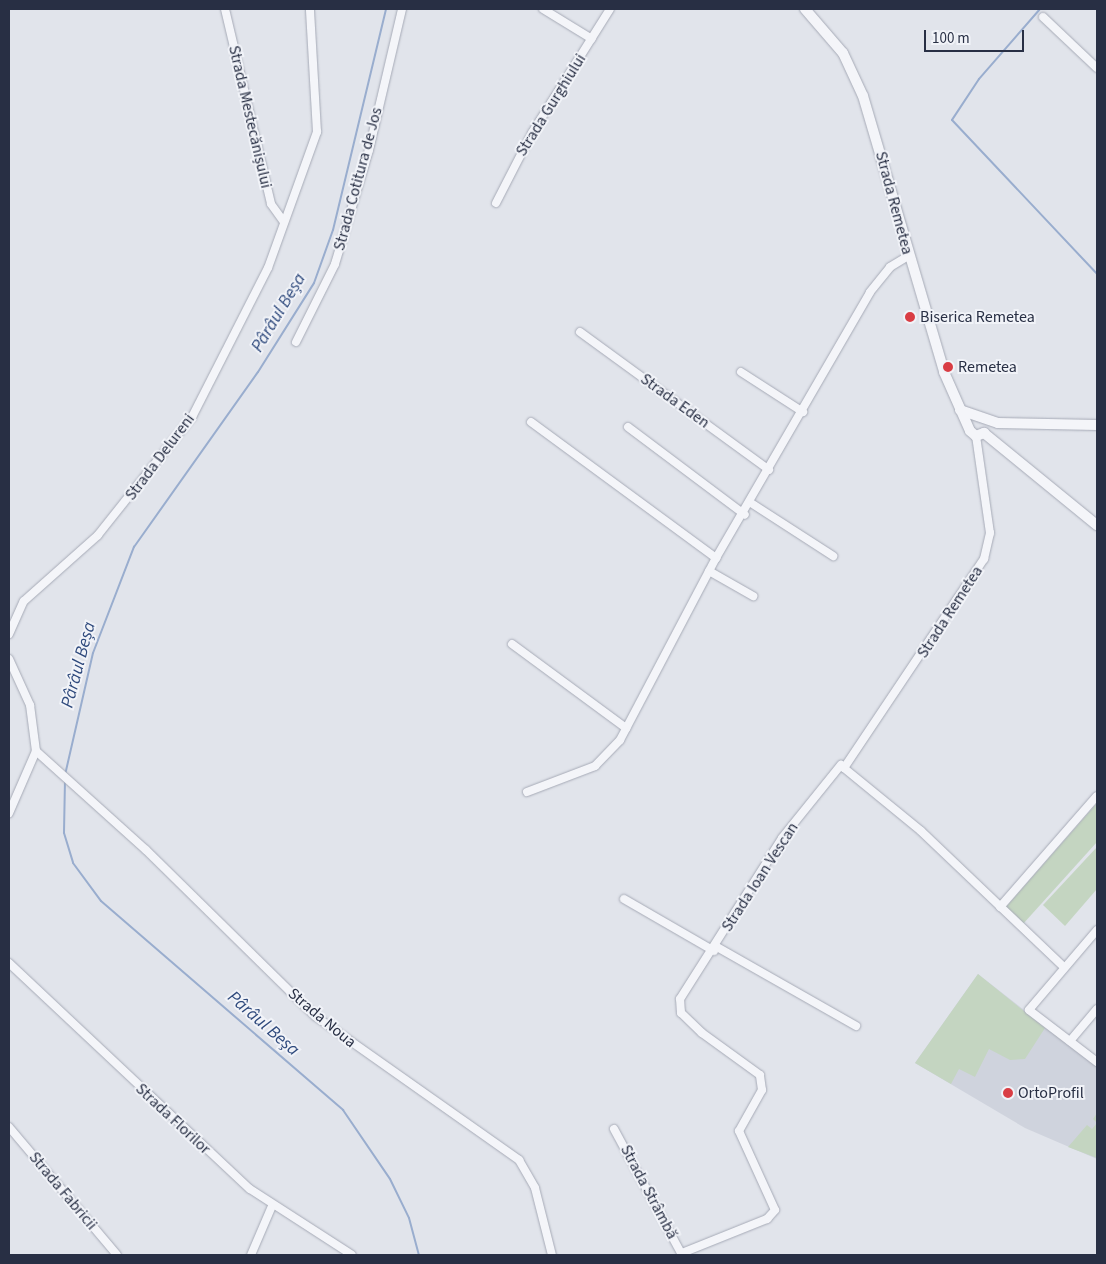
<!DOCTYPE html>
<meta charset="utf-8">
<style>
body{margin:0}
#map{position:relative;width:1106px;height:1264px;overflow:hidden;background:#e1e4eb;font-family:"Source Sans 3",sans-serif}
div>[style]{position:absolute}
.built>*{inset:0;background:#cfd3dd}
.green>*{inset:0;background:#c4d5c1}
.stream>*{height:2px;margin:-1px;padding:0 1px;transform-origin:1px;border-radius:1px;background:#99adce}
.roads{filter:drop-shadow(0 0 1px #a6aab6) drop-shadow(0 0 1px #a6aab6)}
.minor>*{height:8px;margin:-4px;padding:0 4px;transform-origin:4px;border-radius:4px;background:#f4f5f9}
.tertiary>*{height:10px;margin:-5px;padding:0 5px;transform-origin:5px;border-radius:5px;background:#f4f5f9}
.dots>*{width:14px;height:14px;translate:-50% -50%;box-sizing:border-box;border:2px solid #f1f3f8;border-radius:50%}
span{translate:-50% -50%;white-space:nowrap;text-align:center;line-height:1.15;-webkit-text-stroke:4px #f1f3f8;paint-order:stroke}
.street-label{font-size:16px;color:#282f44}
.poi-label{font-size:16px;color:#282f44}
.left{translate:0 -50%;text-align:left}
.water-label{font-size:18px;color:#2e497c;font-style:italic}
.frame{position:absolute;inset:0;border:10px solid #282f44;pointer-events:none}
.scale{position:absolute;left:924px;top:30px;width:100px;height:22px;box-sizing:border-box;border:2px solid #282f44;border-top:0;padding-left:6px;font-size:15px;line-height:18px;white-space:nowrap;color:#282f44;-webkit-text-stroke:4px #f1f3f8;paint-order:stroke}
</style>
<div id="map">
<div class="built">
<i style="clip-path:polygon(978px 974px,1097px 1067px,1097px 1159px,1025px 1128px,915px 1063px)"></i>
</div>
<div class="green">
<i style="clip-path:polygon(1097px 803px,1097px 842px,1023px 924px,1006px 907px)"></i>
<i style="clip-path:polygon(1097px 847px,1097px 889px,1065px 926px,1043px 905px)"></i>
<i style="clip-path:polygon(978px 974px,1045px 1028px,1025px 1059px,1010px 1060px,989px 1049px,975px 1077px,959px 1069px,951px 1084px,915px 1063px)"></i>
<i style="clip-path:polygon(1097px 1113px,1097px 1158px,1068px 1147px,1087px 1125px,1092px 1129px,1097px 1123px,1093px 1119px)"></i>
</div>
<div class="stream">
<i style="left:1040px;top:9px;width:93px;rotate:131.1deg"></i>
<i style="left:979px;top:79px;width:49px;rotate:123.4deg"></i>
<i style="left:952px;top:120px;width:212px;rotate:46.7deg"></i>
<i style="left:65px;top:775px;width:125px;rotate:-77.1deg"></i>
<i style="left:93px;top:653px;width:114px;rotate:-68.9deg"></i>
<i style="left:134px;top:547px;width:214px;rotate:-54.7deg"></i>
<i style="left:258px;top:372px;width:105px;rotate:-57.8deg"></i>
<i style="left:314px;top:283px;width:56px;rotate:-70.3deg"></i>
<i style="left:333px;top:230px;width:227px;rotate:-76.5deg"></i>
<i style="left:65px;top:780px;width:53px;rotate:91.1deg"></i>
<i style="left:64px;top:833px;width:31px;rotate:73deg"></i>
<i style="left:73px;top:863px;width:47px;rotate:53.6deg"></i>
<i style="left:101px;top:901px;width:320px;rotate:40.8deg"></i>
<i style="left:343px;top:1110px;width:83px;rotate:55.7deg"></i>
<i style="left:390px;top:1179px;width:43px;rotate:64deg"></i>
<i style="left:409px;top:1218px;width:38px;rotate:75deg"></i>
</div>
<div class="roads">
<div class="minor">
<i style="left:225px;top:9px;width:200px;rotate:76.7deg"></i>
<i style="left:271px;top:204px;width:22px;rotate:54deg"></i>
<i style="left:543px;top:9px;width:57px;rotate:31.5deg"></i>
<i style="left:1043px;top:17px;width:74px;rotate:43.4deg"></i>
<i style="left:496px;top:203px;width:79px;rotate:-62.8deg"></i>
<i style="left:532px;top:133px;width:146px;rotate:-57.8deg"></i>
<i style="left:580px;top:332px;width:234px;rotate:36.1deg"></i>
<i style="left:296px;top:342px;width:87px;rotate:-63.4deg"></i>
<i style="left:335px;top:264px;width:119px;rotate:-73.4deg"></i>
<i style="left:369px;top:150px;width:145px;rotate:-76.8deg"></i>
<i style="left:741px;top:372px;width:74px;rotate:32.8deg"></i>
<i style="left:531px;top:422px;width:230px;rotate:36.3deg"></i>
<i style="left:628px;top:427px;width:146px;rotate:36.9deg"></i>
<i style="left:751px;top:503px;width:98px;rotate:32.9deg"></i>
<i style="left:709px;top:571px;width:51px;rotate:29.6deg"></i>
<i style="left:9px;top:634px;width:36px;rotate:-66deg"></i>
<i style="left:24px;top:601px;width:99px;rotate:-41.7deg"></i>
<i style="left:98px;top:535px;width:151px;rotate:-51.5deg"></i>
<i style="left:192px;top:417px;width:167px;rotate:-63deg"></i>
<i style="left:268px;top:268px;width:145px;rotate:-70.2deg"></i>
<i style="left:317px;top:132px;width:123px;rotate:-93.3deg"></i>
<i style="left:512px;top:644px;width:142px;rotate:36.4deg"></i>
<i style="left:9px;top:659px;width:51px;rotate:65.5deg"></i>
<i style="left:30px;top:705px;width:46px;rotate:82.6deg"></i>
<i style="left:36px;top:751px;width:68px;rotate:113.5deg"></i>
<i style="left:36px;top:751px;width:148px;rotate:42deg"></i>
<i style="left:146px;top:850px;width:237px;rotate:44.5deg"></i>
<i style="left:315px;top:1016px;width:250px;rotate:35.2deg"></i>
<i style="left:519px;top:1160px;width:32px;rotate:60deg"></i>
<i style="left:535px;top:1188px;width:69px;rotate:75.8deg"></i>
<i style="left:844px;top:768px;width:252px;rotate:-56.2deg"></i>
<i style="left:984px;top:559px;width:27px;rotate:-77deg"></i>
<i style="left:990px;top:533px;width:98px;rotate:-98.2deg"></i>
<i style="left:844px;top:768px;width:99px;rotate:39.3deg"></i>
<i style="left:921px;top:831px;width:197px;rotate:43.6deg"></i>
<i style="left:527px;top:792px;width:73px;rotate:-20.9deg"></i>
<i style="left:595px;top:766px;width:36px;rotate:-46deg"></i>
<i style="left:620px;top:740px;width:206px;rotate:-62.2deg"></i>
<i style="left:716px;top:558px;width:307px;rotate:-59.9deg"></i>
<i style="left:870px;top:292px;width:32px;rotate:-51deg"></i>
<i style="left:890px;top:267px;width:21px;rotate:-31deg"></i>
<i style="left:624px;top:899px;width:104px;rotate:30deg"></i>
<i style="left:1000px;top:907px;width:147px;rotate:-48.9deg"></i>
<i style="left:1097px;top:930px;width:105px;rotate:130.4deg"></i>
<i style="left:1029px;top:1010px;width:86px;rotate:37.4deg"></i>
<i style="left:717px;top:947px;width:160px;rotate:29.6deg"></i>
<i style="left:9px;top:963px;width:330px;rotate:43.2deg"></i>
<i style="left:250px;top:1189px;width:121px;rotate:32.9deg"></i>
<i style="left:1070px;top:1041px;width:42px;rotate:-49.8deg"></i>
<i style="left:9px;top:1127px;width:167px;rotate:49.8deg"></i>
<i style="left:614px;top:1129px;width:143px;rotate:61.6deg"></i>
<i style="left:682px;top:1253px;width:92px;rotate:-21.8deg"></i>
<i style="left:767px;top:1219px;width:12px;rotate:-48deg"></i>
<i style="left:775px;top:1210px;width:87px;rotate:-114.5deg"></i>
<i style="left:739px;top:1131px;width:47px;rotate:-60.7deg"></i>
<i style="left:762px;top:1090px;width:15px;rotate:-98deg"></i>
<i style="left:760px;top:1075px;width:72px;rotate:-144.1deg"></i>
<i style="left:702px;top:1033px;width:29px;rotate:-136deg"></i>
<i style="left:681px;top:1013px;width:14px;rotate:-94deg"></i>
<i style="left:680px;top:999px;width:191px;rotate:-57.6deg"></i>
<i style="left:782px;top:838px;width:94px;rotate:-51.1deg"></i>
<i style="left:841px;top:765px;width:4px;rotate:45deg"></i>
<i style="left:251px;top:1255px;width:53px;rotate:-66.8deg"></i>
</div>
<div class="tertiary">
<i style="left:805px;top:9px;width:58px;rotate:49.2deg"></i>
<i style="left:843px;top:53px;width:47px;rotate:65.1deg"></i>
<i style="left:863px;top:96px;width:288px;rotate:73.6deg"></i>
<i style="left:944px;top:372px;width:64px;rotate:66.2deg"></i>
<i style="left:970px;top:431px;width:8px;rotate:40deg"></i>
<i style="left:976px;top:436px;width:9px;rotate:-21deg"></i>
<i style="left:960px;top:410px;width:40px;rotate:18.9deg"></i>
<i style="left:998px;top:423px;width:99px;rotate:1.2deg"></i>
<i style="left:984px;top:433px;width:146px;rotate:39.2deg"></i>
</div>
</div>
<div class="dots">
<i style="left:910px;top:317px;background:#d93d44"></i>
<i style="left:948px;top:367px;background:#d93d44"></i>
<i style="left:1008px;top:1093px;background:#d93d44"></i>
</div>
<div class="street-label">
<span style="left:551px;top:105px;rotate:-58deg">Strada Gurghiului</span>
<span style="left:250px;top:117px;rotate:77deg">Strada Mestecănișului</span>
<span style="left:358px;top:179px;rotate:-75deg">Strada Cotitura de Jos</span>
<span style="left:894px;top:203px;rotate:75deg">Strada Remetea</span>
<span style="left:675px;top:401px;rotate:36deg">Strada Eden</span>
<span style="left:160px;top:457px;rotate:-53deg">Strada Delureni</span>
<span style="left:950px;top:612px;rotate:-57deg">Strada Remetea</span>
<span style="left:760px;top:877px;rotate:-57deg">Strada Ioan Vescan</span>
<span style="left:322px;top:1018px;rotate:40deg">Strada Noua</span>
<span style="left:173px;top:1119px;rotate:43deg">Strada Florilor</span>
<span style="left:63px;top:1191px;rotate:50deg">Strada Fabricii</span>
<span style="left:649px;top:1192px;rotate:62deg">Strada Strâmbă</span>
</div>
<div class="poi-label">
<span class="left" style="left:920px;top:317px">Biserica Remetea</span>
<span class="left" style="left:958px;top:367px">Remetea</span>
<span class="left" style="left:1018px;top:1093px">OrtoProfil</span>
</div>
<div class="water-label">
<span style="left:279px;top:313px;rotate:-59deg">Pârâul Beșa</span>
<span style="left:79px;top:665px;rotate:-75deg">Pârâul Beșa</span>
<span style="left:263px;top:1024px;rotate:41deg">Pârâul Beșa</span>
</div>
<div class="frame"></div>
<div class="scale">100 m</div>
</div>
